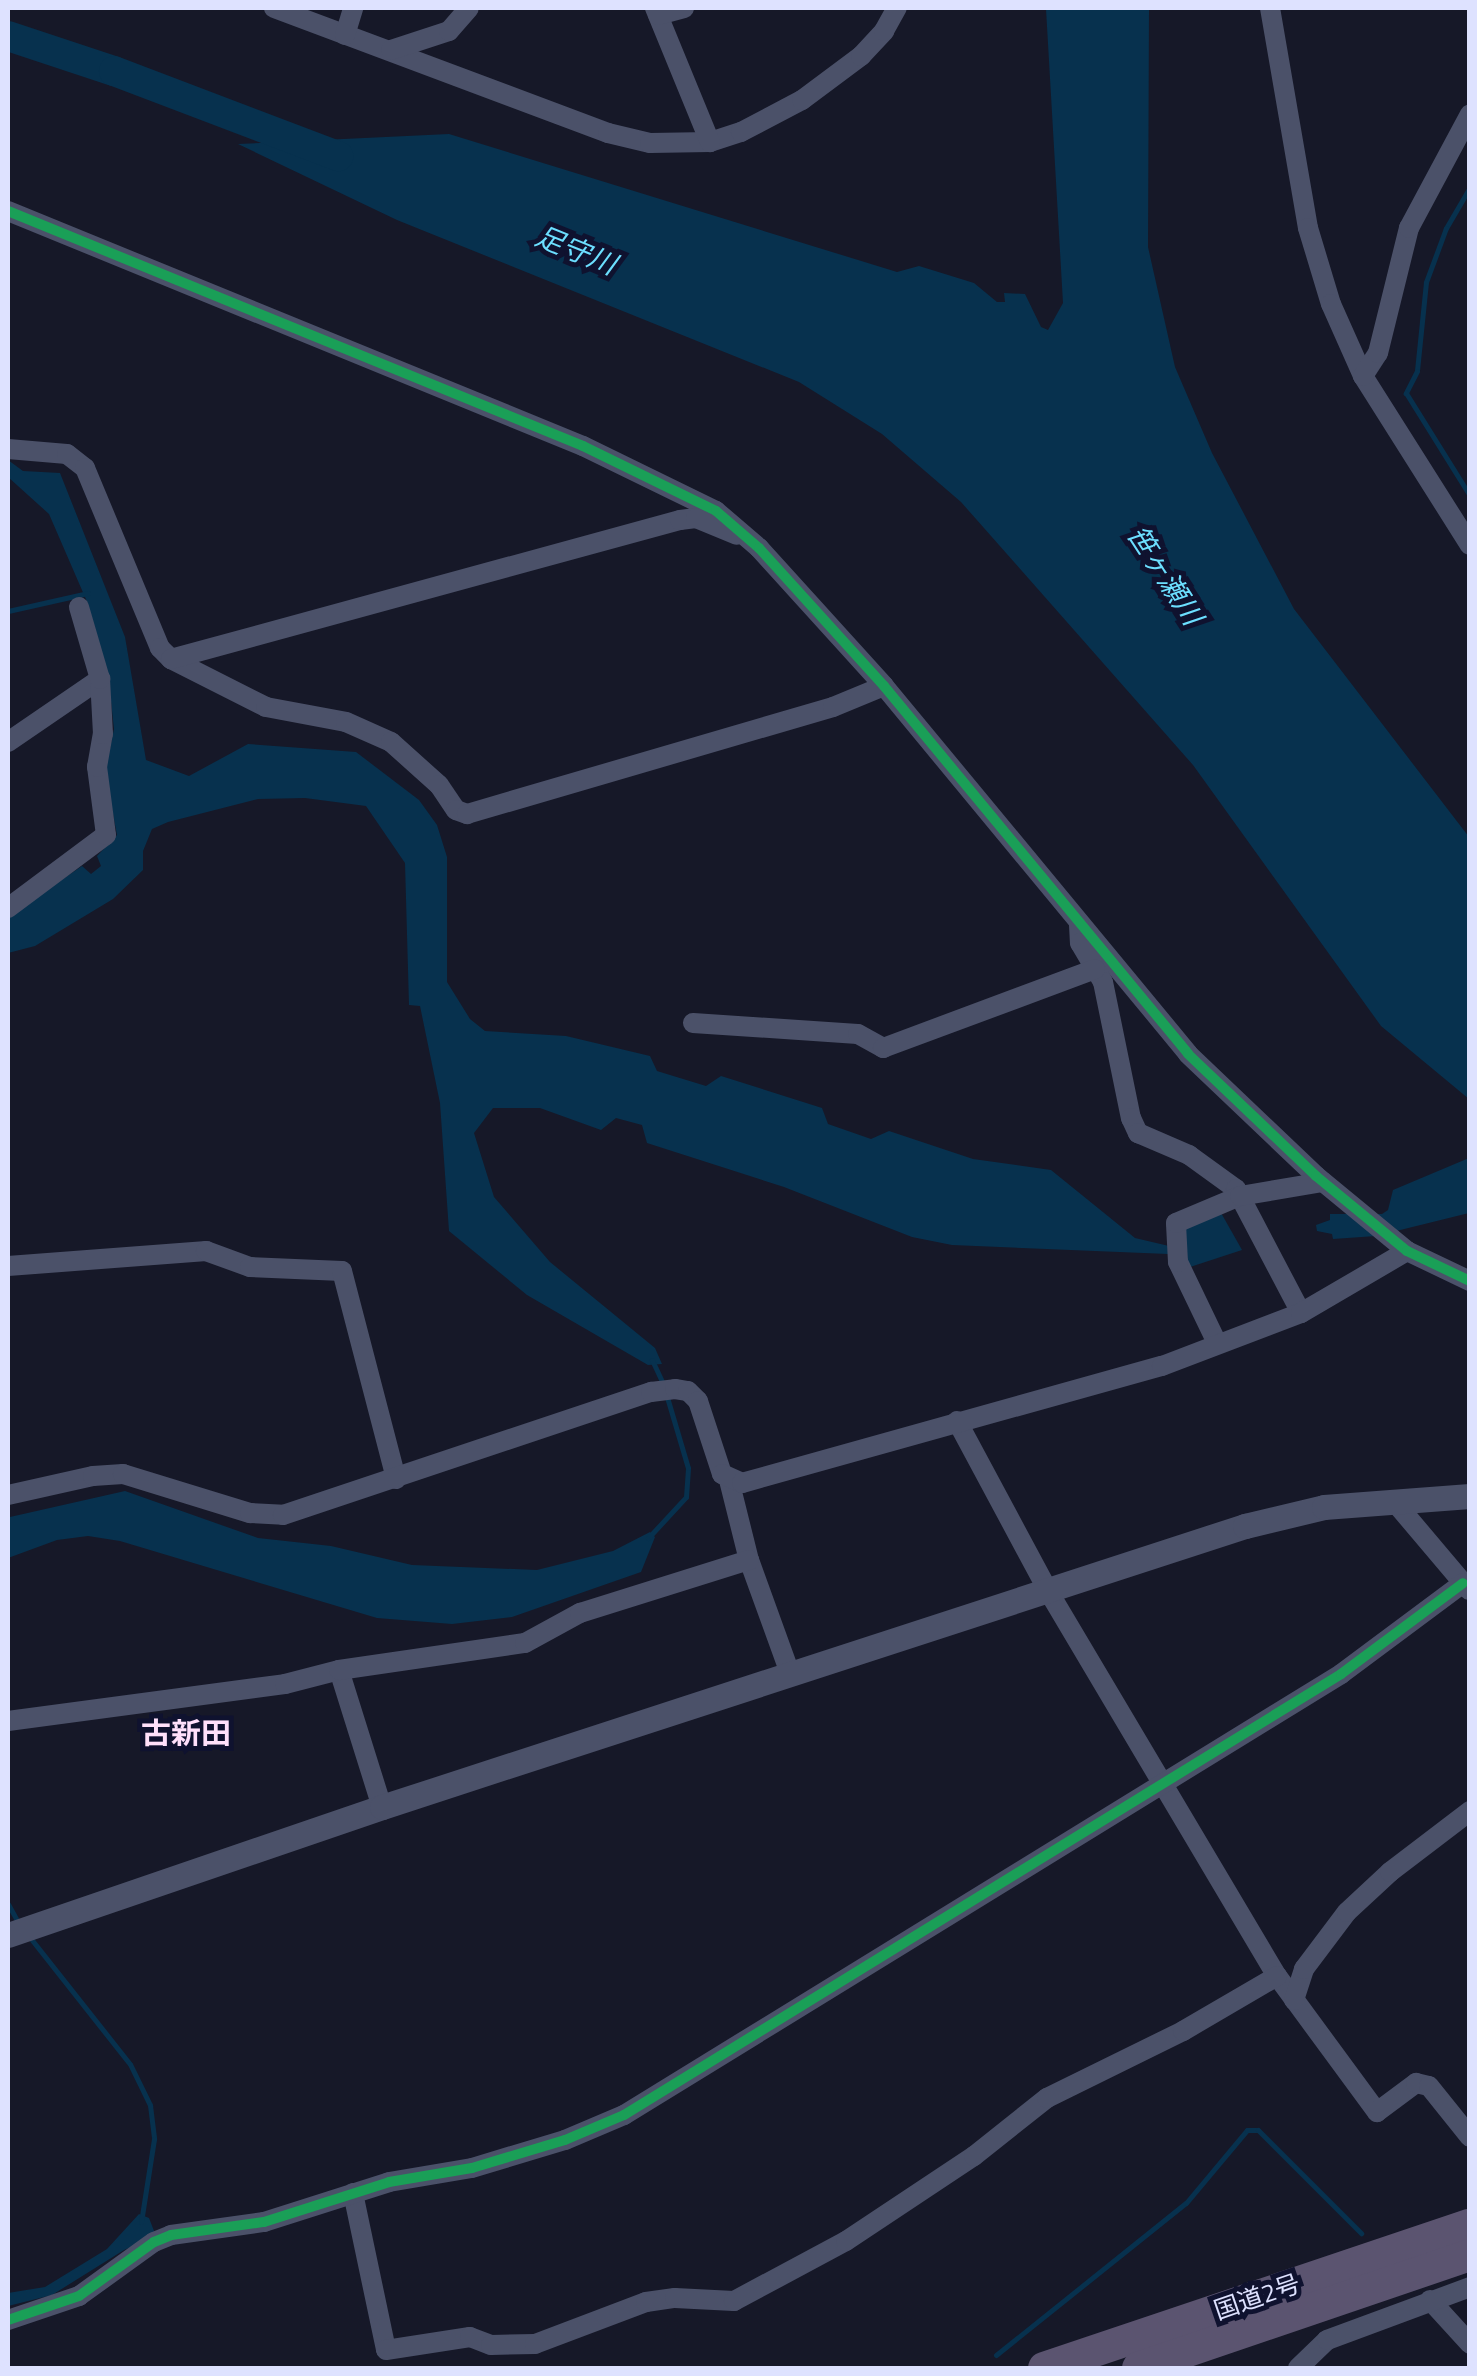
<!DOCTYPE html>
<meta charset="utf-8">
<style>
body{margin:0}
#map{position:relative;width:1477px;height:2376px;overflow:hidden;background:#161828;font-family:"Titillium Web","Noto Sans JP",sans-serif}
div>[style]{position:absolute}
.water>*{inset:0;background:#07314e}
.stream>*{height:5px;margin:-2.5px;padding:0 2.5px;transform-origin:2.5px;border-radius:2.5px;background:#07314e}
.river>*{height:30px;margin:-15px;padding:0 15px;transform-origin:15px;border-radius:15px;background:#07314e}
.minor>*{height:20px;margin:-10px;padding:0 10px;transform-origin:10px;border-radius:10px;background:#4b5169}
.tertiary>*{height:25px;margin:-12.5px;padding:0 12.5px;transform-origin:12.5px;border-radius:12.5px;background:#4b5169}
.trunk>*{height:32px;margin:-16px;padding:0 16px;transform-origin:16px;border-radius:16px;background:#5b5470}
.cycleway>*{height:10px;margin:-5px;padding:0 5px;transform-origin:5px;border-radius:5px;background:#1a9f57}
span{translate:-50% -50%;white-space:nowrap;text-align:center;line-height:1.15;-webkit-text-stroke:10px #0f122f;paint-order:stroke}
.street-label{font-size:25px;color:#dee2ff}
.water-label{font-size:28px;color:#6cdfff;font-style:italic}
.quarter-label{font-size:30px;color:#ffe0fb;font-weight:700}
.frame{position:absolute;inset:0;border:10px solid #dee2ff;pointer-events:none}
</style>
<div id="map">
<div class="water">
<i style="clip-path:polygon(1046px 9px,1149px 8px,1148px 247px,1175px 367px,1212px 453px,1294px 609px,1469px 837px,1469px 1099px,1381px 1026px,1193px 765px,961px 502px,882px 434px,799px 382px,397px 220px,238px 144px,449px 134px,897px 272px,919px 266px,974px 283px,997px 302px,1005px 302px,1004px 293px,1025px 294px,1041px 327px,1048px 330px,1063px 303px)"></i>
<i style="clip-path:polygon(8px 460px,23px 471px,60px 473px,125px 637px,146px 760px,189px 776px,248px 744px,356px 752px,419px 800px,437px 825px,447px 857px,447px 982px,470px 1019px,485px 1031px,566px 1036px,650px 1056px,657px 1071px,706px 1086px,721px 1076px,822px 1108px,828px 1124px,871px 1139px,889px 1131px,973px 1159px,1051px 1170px,1135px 1238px,1169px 1246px,1168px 1254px,952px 1245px,912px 1237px,784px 1187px,647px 1143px,642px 1125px,616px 1118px,601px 1130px,540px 1108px,493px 1108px,474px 1133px,494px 1197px,550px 1262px,655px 1348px,662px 1364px,648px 1365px,527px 1295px,449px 1231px,440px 1103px,420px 1006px,409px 1005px,405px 863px,366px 806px,305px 798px,258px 799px,168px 822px,152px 829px,143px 851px,143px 870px,113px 899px,35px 946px,8px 953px,8px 916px,82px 866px,91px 874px,101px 866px,97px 856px,117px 835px,105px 772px,114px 729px,108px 674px,88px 604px,49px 514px,8px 477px)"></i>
<i style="clip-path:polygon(1469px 1158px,1469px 1213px,1376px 1236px,1333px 1239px,1332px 1234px,1317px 1231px,1316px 1225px,1330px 1220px,1330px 1214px,1382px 1214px,1388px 1210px,1393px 1190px)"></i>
<i style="clip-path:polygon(1220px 1211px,1242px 1250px,1190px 1267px,1183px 1252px,1182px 1228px)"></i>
<i style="clip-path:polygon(125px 1491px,258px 1538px,331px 1546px,412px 1565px,537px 1570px,613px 1551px,650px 1532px,655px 1537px,641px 1572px,512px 1617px,452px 1624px,377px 1618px,120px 1541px,88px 1536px,57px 1540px,8px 1558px,10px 1517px)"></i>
<i style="clip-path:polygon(139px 2214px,149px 2218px,156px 2236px,124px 2250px,52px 2295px,8px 2306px,8px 2293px,45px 2287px,107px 2249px)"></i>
</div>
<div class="stream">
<i style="left:1470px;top:187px;width:48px;rotate:120.3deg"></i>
<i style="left:1446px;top:228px;width:58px;rotate:110.3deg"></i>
<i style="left:1426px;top:282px;width:89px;rotate:95.8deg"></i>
<i style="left:1417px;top:371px;width:25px;rotate:117deg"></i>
<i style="left:1406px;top:393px;width:121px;rotate:58.1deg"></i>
<i style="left:8px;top:611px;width:82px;rotate:-12.7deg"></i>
<i style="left:652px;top:1360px;width:29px;rotate:65deg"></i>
<i style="left:648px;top:1538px;width:56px;rotate:-47.2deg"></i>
<i style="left:686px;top:1497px;width:29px;rotate:-86deg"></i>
<i style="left:688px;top:1468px;width:74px;rotate:-106.5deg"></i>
<i style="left:8px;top:1904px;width:21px;rotate:61deg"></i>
<i style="left:28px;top:1935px;width:164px;rotate:51.7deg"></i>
<i style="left:130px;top:2064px;width:46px;rotate:64deg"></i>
<i style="left:150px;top:2105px;width:34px;rotate:83deg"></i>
<i style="left:154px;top:2139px;width:84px;rotate:98.9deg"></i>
<i style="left:996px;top:2355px;width:243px;rotate:-38.7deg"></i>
<i style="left:1186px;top:2203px;width:95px;rotate:-50.1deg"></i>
<i style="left:1247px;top:2130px;width:11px"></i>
<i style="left:1258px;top:2130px;width:146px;rotate:45deg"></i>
</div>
<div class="river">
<i style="left:8px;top:36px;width:112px;rotate:18.3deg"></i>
<i style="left:114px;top:71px;width:240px;rotate:20.8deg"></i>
</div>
<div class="minor">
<i style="left:274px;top:8px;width:357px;rotate:20.5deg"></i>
<i style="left:608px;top:133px;width:43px;rotate:13.4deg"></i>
<i style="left:650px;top:143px;width:60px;rotate:-1deg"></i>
<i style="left:710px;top:142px;width:33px;rotate:-18deg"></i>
<i style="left:741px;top:132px;width:69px;rotate:-27.7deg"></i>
<i style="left:802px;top:100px;width:74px;rotate:-36.7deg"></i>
<i style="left:861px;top:56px;width:34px;rotate:-47deg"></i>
<i style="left:884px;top:31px;width:26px;rotate:-61deg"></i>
<i style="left:655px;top:8px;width:145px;rotate:67.7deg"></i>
<i style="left:1270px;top:8px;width:223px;rotate:80.2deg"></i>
<i style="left:1308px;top:228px;width:79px;rotate:73.2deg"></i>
<i style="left:1331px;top:304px;width:79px;rotate:66deg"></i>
<i style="left:1363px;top:376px;width:200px;rotate:57.7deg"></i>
<i style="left:658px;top:15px;width:27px;rotate:-15deg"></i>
<i style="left:345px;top:35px;width:28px;rotate:-73deg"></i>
<i style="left:391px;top:50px;width:61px;rotate:-18.1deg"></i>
<i style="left:449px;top:31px;width:30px;rotate:-49deg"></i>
<i style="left:8px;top:211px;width:621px;rotate:22.23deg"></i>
<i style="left:583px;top:446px;width:148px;rotate:26deg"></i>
<i style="left:716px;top:511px;width:57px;rotate:40.7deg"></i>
<i style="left:759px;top:548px;width:186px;rotate:47.8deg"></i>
<i style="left:884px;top:686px;width:477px;rotate:50.4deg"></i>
<i style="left:1188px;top:1054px;width:177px;rotate:43.6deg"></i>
<i style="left:1316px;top:1176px;width:118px;rotate:39.5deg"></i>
<i style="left:1407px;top:1251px;width:70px;rotate:25.5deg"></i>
<i style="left:1363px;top:376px;width:27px;rotate:-57deg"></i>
<i style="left:1378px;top:353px;width:129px;rotate:-76.1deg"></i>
<i style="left:1409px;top:228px;width:129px;rotate:-61.8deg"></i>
<i style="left:8px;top:449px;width:59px;rotate:4.8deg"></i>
<i style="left:67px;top:454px;width:23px;rotate:38deg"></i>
<i style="left:85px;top:468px;width:195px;rotate:67.4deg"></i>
<i style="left:160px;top:648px;width:16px;rotate:45deg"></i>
<i style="left:171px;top:659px;width:106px;rotate:26.8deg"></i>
<i style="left:266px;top:707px;width:81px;rotate:10.6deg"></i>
<i style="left:346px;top:722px;width:49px;rotate:24deg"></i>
<i style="left:391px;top:742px;width:64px;rotate:41.9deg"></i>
<i style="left:439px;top:785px;width:30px;rotate:56deg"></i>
<i style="left:456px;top:810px;width:12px;rotate:20deg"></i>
<i style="left:467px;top:814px;width:381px;rotate:-16.3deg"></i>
<i style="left:833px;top:707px;width:55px;rotate:-22.4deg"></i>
<i style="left:171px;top:659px;width:528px;rotate:-15.27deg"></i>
<i style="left:680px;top:520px;width:16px;rotate:-7deg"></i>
<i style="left:696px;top:518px;width:44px;rotate:22.5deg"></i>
<i style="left:8px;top:742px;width:112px;rotate:-34.4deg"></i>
<i style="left:8px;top:908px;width:122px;rotate:-36.7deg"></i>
<i style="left:106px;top:835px;width:69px;rotate:-97.5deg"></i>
<i style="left:97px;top:767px;width:34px;rotate:-80deg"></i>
<i style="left:103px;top:734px;width:55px;rotate:-93.1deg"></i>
<i style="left:100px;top:679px;width:75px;rotate:-106.3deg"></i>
<i style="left:1079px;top:925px;width:18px;rotate:87deg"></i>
<i style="left:1080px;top:943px;width:45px;rotate:59.5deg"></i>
<i style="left:1103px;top:982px;width:139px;rotate:78.4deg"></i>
<i style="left:1131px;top:1118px;width:17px;rotate:65deg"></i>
<i style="left:1138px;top:1133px;width:56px;rotate:23.3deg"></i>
<i style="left:1189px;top:1155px;width:58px;rotate:35.9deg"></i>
<i style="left:1236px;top:1189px;width:140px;rotate:62.3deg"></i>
<i style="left:693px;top:1023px;width:165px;rotate:3.8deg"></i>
<i style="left:858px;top:1034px;width:29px;rotate:29deg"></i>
<i style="left:883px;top:1048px;width:226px;rotate:-20.4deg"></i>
<i style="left:8px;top:1266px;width:199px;rotate:-4.3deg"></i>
<i style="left:206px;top:1251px;width:47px;rotate:20deg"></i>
<i style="left:250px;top:1267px;width:92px;rotate:2.5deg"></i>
<i style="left:342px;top:1271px;width:215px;rotate:75.4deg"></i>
<i style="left:1217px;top:1343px;width:90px;rotate:-115.7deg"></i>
<i style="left:1178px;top:1262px;width:39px;rotate:-93deg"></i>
<i style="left:1176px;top:1223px;width:69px;rotate:-22.9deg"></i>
<i style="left:1240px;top:1196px;width:84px;rotate:-9.6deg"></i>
<i style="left:957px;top:1421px;width:191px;rotate:61.8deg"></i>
<i style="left:1047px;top:1589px;width:450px;rotate:59.3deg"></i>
<i style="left:1277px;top:1976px;width:169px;rotate:53.7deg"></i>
<i style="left:1377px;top:2112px;width:49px;rotate:-36.6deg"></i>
<i style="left:1416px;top:2083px;width:13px;rotate:13deg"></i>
<i style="left:1429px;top:2086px;width:65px;rotate:51.2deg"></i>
<i style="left:729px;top:1480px;width:82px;rotate:76deg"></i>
<i style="left:749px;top:1560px;width:120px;rotate:70.1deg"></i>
<i style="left:8px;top:1495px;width:87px;rotate:-12.6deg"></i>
<i style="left:93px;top:1476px;width:30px;rotate:-4deg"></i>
<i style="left:123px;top:1474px;width:133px;rotate:17.1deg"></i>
<i style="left:250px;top:1513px;width:33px;rotate:3deg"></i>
<i style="left:283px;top:1515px;width:388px;rotate:-18.5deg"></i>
<i style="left:651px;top:1392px;width:24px;rotate:-7deg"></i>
<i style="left:675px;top:1389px;width:13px;rotate:9deg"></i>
<i style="left:688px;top:1391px;width:14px;rotate:45deg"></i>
<i style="left:698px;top:1401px;width:77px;rotate:71.8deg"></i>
<i style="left:722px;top:1474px;width:22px;rotate:24deg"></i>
<i style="left:742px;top:1483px;width:436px;rotate:-15.6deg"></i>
<i style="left:1162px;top:1366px;width:149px;rotate:-20.9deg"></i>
<i style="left:1301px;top:1313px;width:123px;rotate:-30.3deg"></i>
<i style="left:1393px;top:1500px;width:118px;rotate:49.8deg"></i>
<i style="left:339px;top:1670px;width:144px;rotate:72.6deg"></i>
<i style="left:8px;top:1721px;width:279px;rotate:-7.6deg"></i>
<i style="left:285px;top:1684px;width:56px;rotate:-14.5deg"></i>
<i style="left:339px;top:1670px;width:188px;rotate:-8.3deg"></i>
<i style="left:525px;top:1643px;width:63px;rotate:-28.6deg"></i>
<i style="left:580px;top:1613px;width:177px;rotate:-17.4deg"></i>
<i style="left:1294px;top:2000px;width:33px;rotate:-72deg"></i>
<i style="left:1304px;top:1969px;width:71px;rotate:-53deg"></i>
<i style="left:1347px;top:1912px;width:59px;rotate:-42.9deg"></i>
<i style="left:1390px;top:1872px;width:101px;rotate:-37.3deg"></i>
<i style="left:353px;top:2193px;width:160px;rotate:78.1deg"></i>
<i style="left:386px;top:2350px;width:85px;rotate:-8.8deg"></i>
<i style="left:470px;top:2337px;width:22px;rotate:21deg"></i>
<i style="left:491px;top:2345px;width:44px;rotate:-1.3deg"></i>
<i style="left:535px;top:2344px;width:119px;rotate:-20.7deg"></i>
<i style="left:646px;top:2302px;width:29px;rotate:-8deg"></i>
<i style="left:675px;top:2298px;width:59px;rotate:2.9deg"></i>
<i style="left:734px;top:2301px;width:127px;rotate:-28.2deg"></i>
<i style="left:846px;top:2241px;width:154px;rotate:-33.6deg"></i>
<i style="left:974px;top:2156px;width:93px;rotate:-38.5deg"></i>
<i style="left:1047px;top:2098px;width:152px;rotate:-26.2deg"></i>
<i style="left:1183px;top:2031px;width:109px;rotate:-30.3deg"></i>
<i style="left:1430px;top:2300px;width:59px;rotate:47.7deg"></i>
<i style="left:8px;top:2320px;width:75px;rotate:-18.7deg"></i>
<i style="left:79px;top:2296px;width:92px;rotate:-35.8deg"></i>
<i style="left:154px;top:2242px;width:18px;rotate:-22deg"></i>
<i style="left:171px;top:2235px;width:94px;rotate:-8deg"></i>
<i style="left:264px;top:2222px;width:131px;rotate:-17.7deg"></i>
<i style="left:389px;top:2182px;width:84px;rotate:-9.6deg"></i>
<i style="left:472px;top:2168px;width:97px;rotate:-16.8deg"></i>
<i style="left:565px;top:2140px;width:64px;rotate:-23deg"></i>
<i style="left:624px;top:2115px;width:842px;rotate:-31.59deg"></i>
<i style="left:1341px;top:1674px;width:152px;rotate:-36.7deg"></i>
<i style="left:1298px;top:2368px;width:40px;rotate:-44deg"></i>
<i style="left:1327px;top:2340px;width:153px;rotate:-20.3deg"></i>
</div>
<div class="tertiary">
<i style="left:8px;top:1935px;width:395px;rotate:-18.9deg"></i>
<i style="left:382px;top:1807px;width:908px;rotate:-18.04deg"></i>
<i style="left:1245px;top:1526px;width:81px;rotate:-13.5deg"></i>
<i style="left:1324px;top:1507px;width:146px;rotate:-4.3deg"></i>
</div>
<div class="trunk">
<i style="left:1044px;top:2368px;width:449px;rotate:-18.6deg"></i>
<i style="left:1138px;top:2368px;width:351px;rotate:-18.8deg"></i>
</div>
<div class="cycleway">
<i style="left:8px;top:211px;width:621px;rotate:22.23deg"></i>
<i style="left:583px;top:446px;width:148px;rotate:26deg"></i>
<i style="left:716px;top:511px;width:57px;rotate:40.7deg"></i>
<i style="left:759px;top:548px;width:186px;rotate:47.8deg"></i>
<i style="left:884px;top:686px;width:477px;rotate:50.4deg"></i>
<i style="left:1188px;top:1054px;width:177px;rotate:43.6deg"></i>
<i style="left:1316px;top:1176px;width:118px;rotate:39.5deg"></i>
<i style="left:1407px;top:1251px;width:70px;rotate:25.5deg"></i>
<i style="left:8px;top:2320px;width:75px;rotate:-18.7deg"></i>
<i style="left:79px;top:2296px;width:92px;rotate:-35.8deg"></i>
<i style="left:154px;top:2242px;width:18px;rotate:-22deg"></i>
<i style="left:171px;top:2235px;width:94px;rotate:-8deg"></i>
<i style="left:264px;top:2222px;width:131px;rotate:-17.7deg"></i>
<i style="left:389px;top:2182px;width:84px;rotate:-9.6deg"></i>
<i style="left:472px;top:2168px;width:97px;rotate:-16.8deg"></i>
<i style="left:565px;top:2140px;width:64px;rotate:-23deg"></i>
<i style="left:624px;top:2115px;width:842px;rotate:-31.59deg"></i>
<i style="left:1341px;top:1674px;width:152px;rotate:-36.7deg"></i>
</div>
<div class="street-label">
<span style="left:1257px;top:2297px;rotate:-19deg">国道2号</span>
</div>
<div class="water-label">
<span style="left:576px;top:250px;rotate:22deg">足守川</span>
<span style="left:1165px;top:575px;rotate:57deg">笹ヶ瀬川</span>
</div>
<div class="quarter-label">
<span style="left:186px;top:1733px">古新田</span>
</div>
<div class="frame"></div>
</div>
